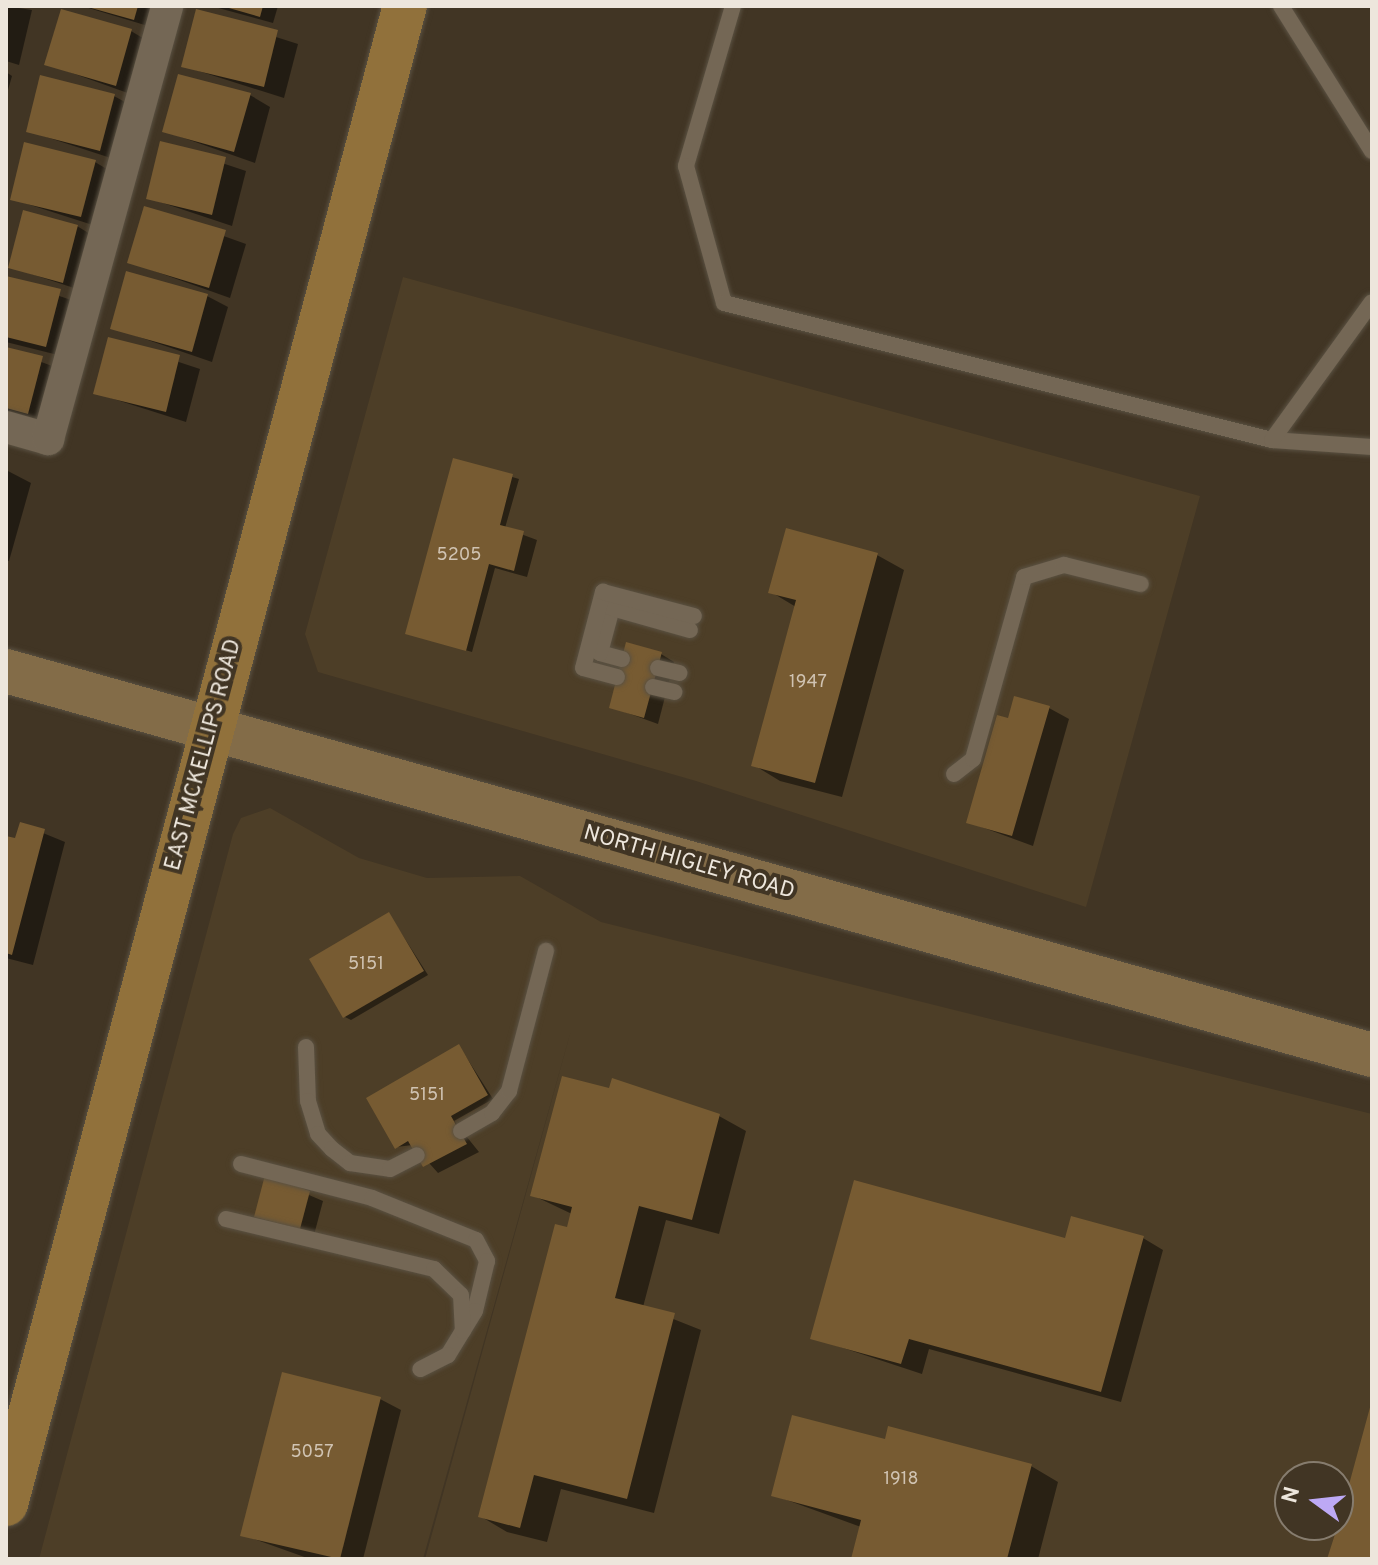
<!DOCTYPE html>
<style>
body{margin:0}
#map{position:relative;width:1378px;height:1565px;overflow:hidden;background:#413524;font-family:Overpass,sans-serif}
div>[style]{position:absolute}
.built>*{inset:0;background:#4d3e27}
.shadow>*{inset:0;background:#0007}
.building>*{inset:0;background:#775b32}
.roads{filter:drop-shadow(0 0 2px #5a5142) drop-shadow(0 0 2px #5a5142)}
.service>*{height:16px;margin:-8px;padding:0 8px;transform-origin:8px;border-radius:8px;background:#746755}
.minor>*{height:32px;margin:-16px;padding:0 16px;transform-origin:16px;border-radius:16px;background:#746755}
.secondary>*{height:44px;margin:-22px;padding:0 22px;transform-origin:22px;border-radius:22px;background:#836c48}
.primary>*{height:44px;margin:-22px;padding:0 22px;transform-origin:22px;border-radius:22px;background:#91713b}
span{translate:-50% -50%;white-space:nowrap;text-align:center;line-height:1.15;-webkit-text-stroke:8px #413524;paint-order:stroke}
.number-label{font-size:18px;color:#d0c3b2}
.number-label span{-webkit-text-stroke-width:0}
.street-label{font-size:22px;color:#ede6dc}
.frame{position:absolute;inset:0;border:8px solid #ede6dc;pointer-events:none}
.north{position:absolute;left:1274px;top:1461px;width:80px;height:80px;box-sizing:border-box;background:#413524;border:2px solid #867c6e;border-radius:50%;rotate:285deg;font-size:22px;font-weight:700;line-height:32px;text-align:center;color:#ede6dc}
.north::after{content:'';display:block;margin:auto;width:28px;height:36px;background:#bda9f5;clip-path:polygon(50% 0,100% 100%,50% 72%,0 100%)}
</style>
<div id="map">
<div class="built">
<i style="clip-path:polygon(403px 277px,1200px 496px,1086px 907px,696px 781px,318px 672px,305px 634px)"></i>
<i style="clip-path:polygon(evenodd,270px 808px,359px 858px,427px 878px,520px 876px,601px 922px,1372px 1114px,1372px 1559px,425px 1559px,572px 1027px,423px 1559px,39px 1559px,233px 834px,241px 818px,270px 808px,1290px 1477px,1338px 1477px,1338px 1525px,1290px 1525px,1290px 1477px)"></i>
</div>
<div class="shadow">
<i style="clip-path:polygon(6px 6px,32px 10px,19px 65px,6px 61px)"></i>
<i style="clip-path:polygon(82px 6px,153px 6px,148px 26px)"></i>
<i style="clip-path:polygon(211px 6px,278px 6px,273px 23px)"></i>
<i style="clip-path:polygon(197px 12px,298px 44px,284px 98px,183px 66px)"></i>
<i style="clip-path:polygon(131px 31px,151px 43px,136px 96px,47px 64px)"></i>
<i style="clip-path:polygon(6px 72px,12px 76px,6px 97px)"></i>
<i style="clip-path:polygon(250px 95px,270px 107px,255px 163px,164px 131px)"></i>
<i style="clip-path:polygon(114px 96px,134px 107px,120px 161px,28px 131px)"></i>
<i style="clip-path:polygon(162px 143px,246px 171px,232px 226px,148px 198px)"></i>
<i style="clip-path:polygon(95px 162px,115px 174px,102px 228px,12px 199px)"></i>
<i style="clip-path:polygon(145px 208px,246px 244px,230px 298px,129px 262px)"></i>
<i style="clip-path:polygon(77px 226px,90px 234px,77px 289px,10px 267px)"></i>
<i style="clip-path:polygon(6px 278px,80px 303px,66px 357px,6px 342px)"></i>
<i style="clip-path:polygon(207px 296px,228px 307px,212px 362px,113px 328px)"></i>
<i style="clip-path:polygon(109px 339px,200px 369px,186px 422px,95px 393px)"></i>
<i style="clip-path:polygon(6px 349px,63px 370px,49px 424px,6px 413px)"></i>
<i style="clip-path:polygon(455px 460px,519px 479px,505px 528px,537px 540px,527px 577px,495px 568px,472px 652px,408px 633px)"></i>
<i style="clip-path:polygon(6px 470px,31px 483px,9px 561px,6px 560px)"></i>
<i style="clip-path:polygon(877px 555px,904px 570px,842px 797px,780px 781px,754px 765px,796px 607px,771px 592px)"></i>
<i style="clip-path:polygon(661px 654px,674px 662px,658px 724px,611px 707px)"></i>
<i style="clip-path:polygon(1049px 708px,1069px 719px,1033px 846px,968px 822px,1009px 721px)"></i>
<i style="clip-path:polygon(21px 824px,65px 842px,33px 965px,6px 958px,6px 838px,17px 841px)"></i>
<i style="clip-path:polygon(389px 914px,428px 975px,351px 1020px,345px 1017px)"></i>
<i style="clip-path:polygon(459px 1046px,493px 1099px,454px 1121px,479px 1152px,438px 1173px,413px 1145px,396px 1147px)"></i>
<i style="clip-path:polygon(719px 1116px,746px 1131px,719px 1234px,666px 1220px,643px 1307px,701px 1330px,654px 1513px,561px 1489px,547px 1542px,507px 1532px,480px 1516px,572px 1214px,532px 1195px)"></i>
<i style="clip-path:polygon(267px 1177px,323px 1201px,314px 1235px,256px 1216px)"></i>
<i style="clip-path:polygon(1143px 1238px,1163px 1250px,1121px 1402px,929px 1349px,922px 1374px,813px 1338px,1066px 1240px)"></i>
<i style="clip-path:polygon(380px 1399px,401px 1410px,363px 1559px,310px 1559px,243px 1535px)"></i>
<i style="clip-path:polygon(886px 1442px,1031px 1466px,1058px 1482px,1038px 1559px,853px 1559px,861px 1527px,773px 1495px)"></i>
</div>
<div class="building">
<i style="clip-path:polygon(84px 6px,138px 6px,134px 20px)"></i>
<i style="clip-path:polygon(222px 6px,263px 6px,260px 17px)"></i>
<i style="clip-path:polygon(61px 9px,132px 29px,116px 86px,44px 65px)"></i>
<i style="clip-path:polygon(196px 9px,278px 30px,264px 87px,181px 67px)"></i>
<i style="clip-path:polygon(178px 74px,251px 93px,234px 152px,162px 132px)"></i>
<i style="clip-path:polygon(40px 75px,115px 94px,100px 151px,26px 132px)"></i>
<i style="clip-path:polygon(160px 141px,226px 157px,212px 215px,146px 199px)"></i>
<i style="clip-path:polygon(24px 142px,96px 160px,81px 217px,10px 200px)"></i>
<i style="clip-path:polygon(144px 206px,226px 230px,209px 288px,127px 263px)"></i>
<i style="clip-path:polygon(23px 210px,78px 225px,63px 283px,8px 268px)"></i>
<i style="clip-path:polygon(126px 271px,208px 294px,192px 352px,110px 329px)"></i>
<i style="clip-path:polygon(6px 276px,61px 289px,46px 347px,6px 337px)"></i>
<i style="clip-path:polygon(108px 337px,180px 355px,166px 412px,93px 394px)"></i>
<i style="clip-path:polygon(6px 347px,43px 356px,28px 414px,6px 408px)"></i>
<i style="clip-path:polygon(453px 458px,513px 474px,500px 525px,524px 531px,514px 571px,489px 564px,466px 651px,405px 634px)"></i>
<i style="clip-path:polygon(786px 528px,878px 553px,815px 783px,751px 766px,796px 600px,768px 593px)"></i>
<i style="clip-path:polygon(626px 642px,662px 652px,644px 718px,609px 708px)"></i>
<i style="clip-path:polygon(1014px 696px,1050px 706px,1012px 836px,966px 823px,997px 715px,1008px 718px)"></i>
<i style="clip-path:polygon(20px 822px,45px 829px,12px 955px,6px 953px,6px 836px,15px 838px)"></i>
<i style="clip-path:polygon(389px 912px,424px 971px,343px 1018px,309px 959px)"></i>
<i style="clip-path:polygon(459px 1044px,488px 1095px,451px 1116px,467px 1144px,423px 1167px,408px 1141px,395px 1149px,366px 1098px)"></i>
<i style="clip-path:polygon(562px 1076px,609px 1088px,612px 1078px,720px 1114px,692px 1220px,639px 1206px,615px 1298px,675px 1313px,627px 1499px,534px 1475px,520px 1528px,478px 1517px,555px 1224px,567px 1227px,572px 1207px,530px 1196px)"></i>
<i style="clip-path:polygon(265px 1175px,310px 1191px,300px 1229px,254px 1217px)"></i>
<i style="clip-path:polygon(854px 1180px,1065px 1238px,1071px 1216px,1144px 1236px,1101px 1392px,909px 1339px,901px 1364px,810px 1339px)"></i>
<i style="clip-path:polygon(282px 1372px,381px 1397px,340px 1559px,240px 1536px)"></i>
<i style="clip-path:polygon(1372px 1400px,1372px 1559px,1327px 1559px,1338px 1525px)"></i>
<i style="clip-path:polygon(792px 1415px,885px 1439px,888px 1426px,1032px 1464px,1007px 1559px,851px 1559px,861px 1520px,771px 1496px)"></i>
</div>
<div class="roads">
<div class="service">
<i style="left:733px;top:6px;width:167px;rotate:106.4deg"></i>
<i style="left:686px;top:166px;width:142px;rotate:74.5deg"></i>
<i style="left:724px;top:303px;width:565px;rotate:14.04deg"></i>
<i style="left:1272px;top:440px;width:100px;rotate:4deg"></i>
<i style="left:1281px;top:6px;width:171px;rotate:57.9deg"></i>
<i style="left:1272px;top:440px;width:170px;rotate:-54.1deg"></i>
<i style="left:622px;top:659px;width:23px;rotate:-165deg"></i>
<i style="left:600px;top:653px;width:47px;rotate:-75.1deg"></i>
<i style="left:612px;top:608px;width:81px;rotate:15.8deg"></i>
<i style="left:658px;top:668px;width:22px;rotate:13deg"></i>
<i style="left:617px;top:677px;width:35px;rotate:-165deg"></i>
<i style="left:583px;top:668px;width:79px;rotate:-75.3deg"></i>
<i style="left:603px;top:592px;width:94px;rotate:14.8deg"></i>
<i style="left:653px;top:687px;width:22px;rotate:13deg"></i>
<i style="left:954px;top:774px;width:24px;rotate:-38deg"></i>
<i style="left:973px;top:759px;width:189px;rotate:-74.3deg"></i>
<i style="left:1024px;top:577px;width:42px;rotate:-16.7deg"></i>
<i style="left:1064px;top:565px;width:79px;rotate:13.9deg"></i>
<i style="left:306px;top:1047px;width:54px;rotate:87.9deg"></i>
<i style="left:308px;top:1101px;width:34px;rotate:73deg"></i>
<i style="left:318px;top:1134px;width:21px;rotate:47deg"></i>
<i style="left:332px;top:1149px;width:23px;rotate:38deg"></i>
<i style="left:350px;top:1163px;width:40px;rotate:8.5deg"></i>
<i style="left:390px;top:1169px;width:30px;rotate:-27deg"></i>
<i style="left:461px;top:1131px;width:36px;rotate:-30deg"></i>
<i style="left:492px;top:1113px;width:28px;rotate:-52deg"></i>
<i style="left:509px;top:1091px;width:145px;rotate:-75.2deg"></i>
<i style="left:241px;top:1164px;width:135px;rotate:14.5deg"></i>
<i style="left:372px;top:1198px;width:112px;rotate:22deg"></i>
<i style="left:476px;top:1240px;width:24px;rotate:62deg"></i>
<i style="left:487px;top:1261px;width:51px;rotate:103.5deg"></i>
<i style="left:475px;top:1311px;width:52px;rotate:121.5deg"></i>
<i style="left:448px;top:1355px;width:31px;rotate:153deg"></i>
<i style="left:226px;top:1219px;width:214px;rotate:13.5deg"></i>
<i style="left:434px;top:1269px;width:37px;rotate:44deg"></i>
<i style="left:461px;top:1295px;width:36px;rotate:87deg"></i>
</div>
<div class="minor">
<i style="left:6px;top:427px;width:44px;rotate:15.9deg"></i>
<i style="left:48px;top:439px;width:449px;rotate:-74.6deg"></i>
</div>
<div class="secondary">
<i style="left:6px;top:671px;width:1419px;rotate:15.7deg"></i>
</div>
<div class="primary">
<i style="left:6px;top:1504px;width:1550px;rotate:-75.09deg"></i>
</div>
</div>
<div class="number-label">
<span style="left:459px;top:556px">5205</span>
<span style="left:808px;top:683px">1947</span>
<span style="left:366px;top:965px">5151</span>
<span style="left:427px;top:1096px">5151</span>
<span style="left:312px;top:1453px">5057</span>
<span style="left:901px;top:1480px">1918</span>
</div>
<div class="street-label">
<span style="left:204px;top:755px;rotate:-75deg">EAST MCKELLIPS ROAD</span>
<span style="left:689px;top:863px;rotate:16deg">NORTH HIGLEY ROAD</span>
</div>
<div class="frame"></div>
<div class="north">N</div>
</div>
